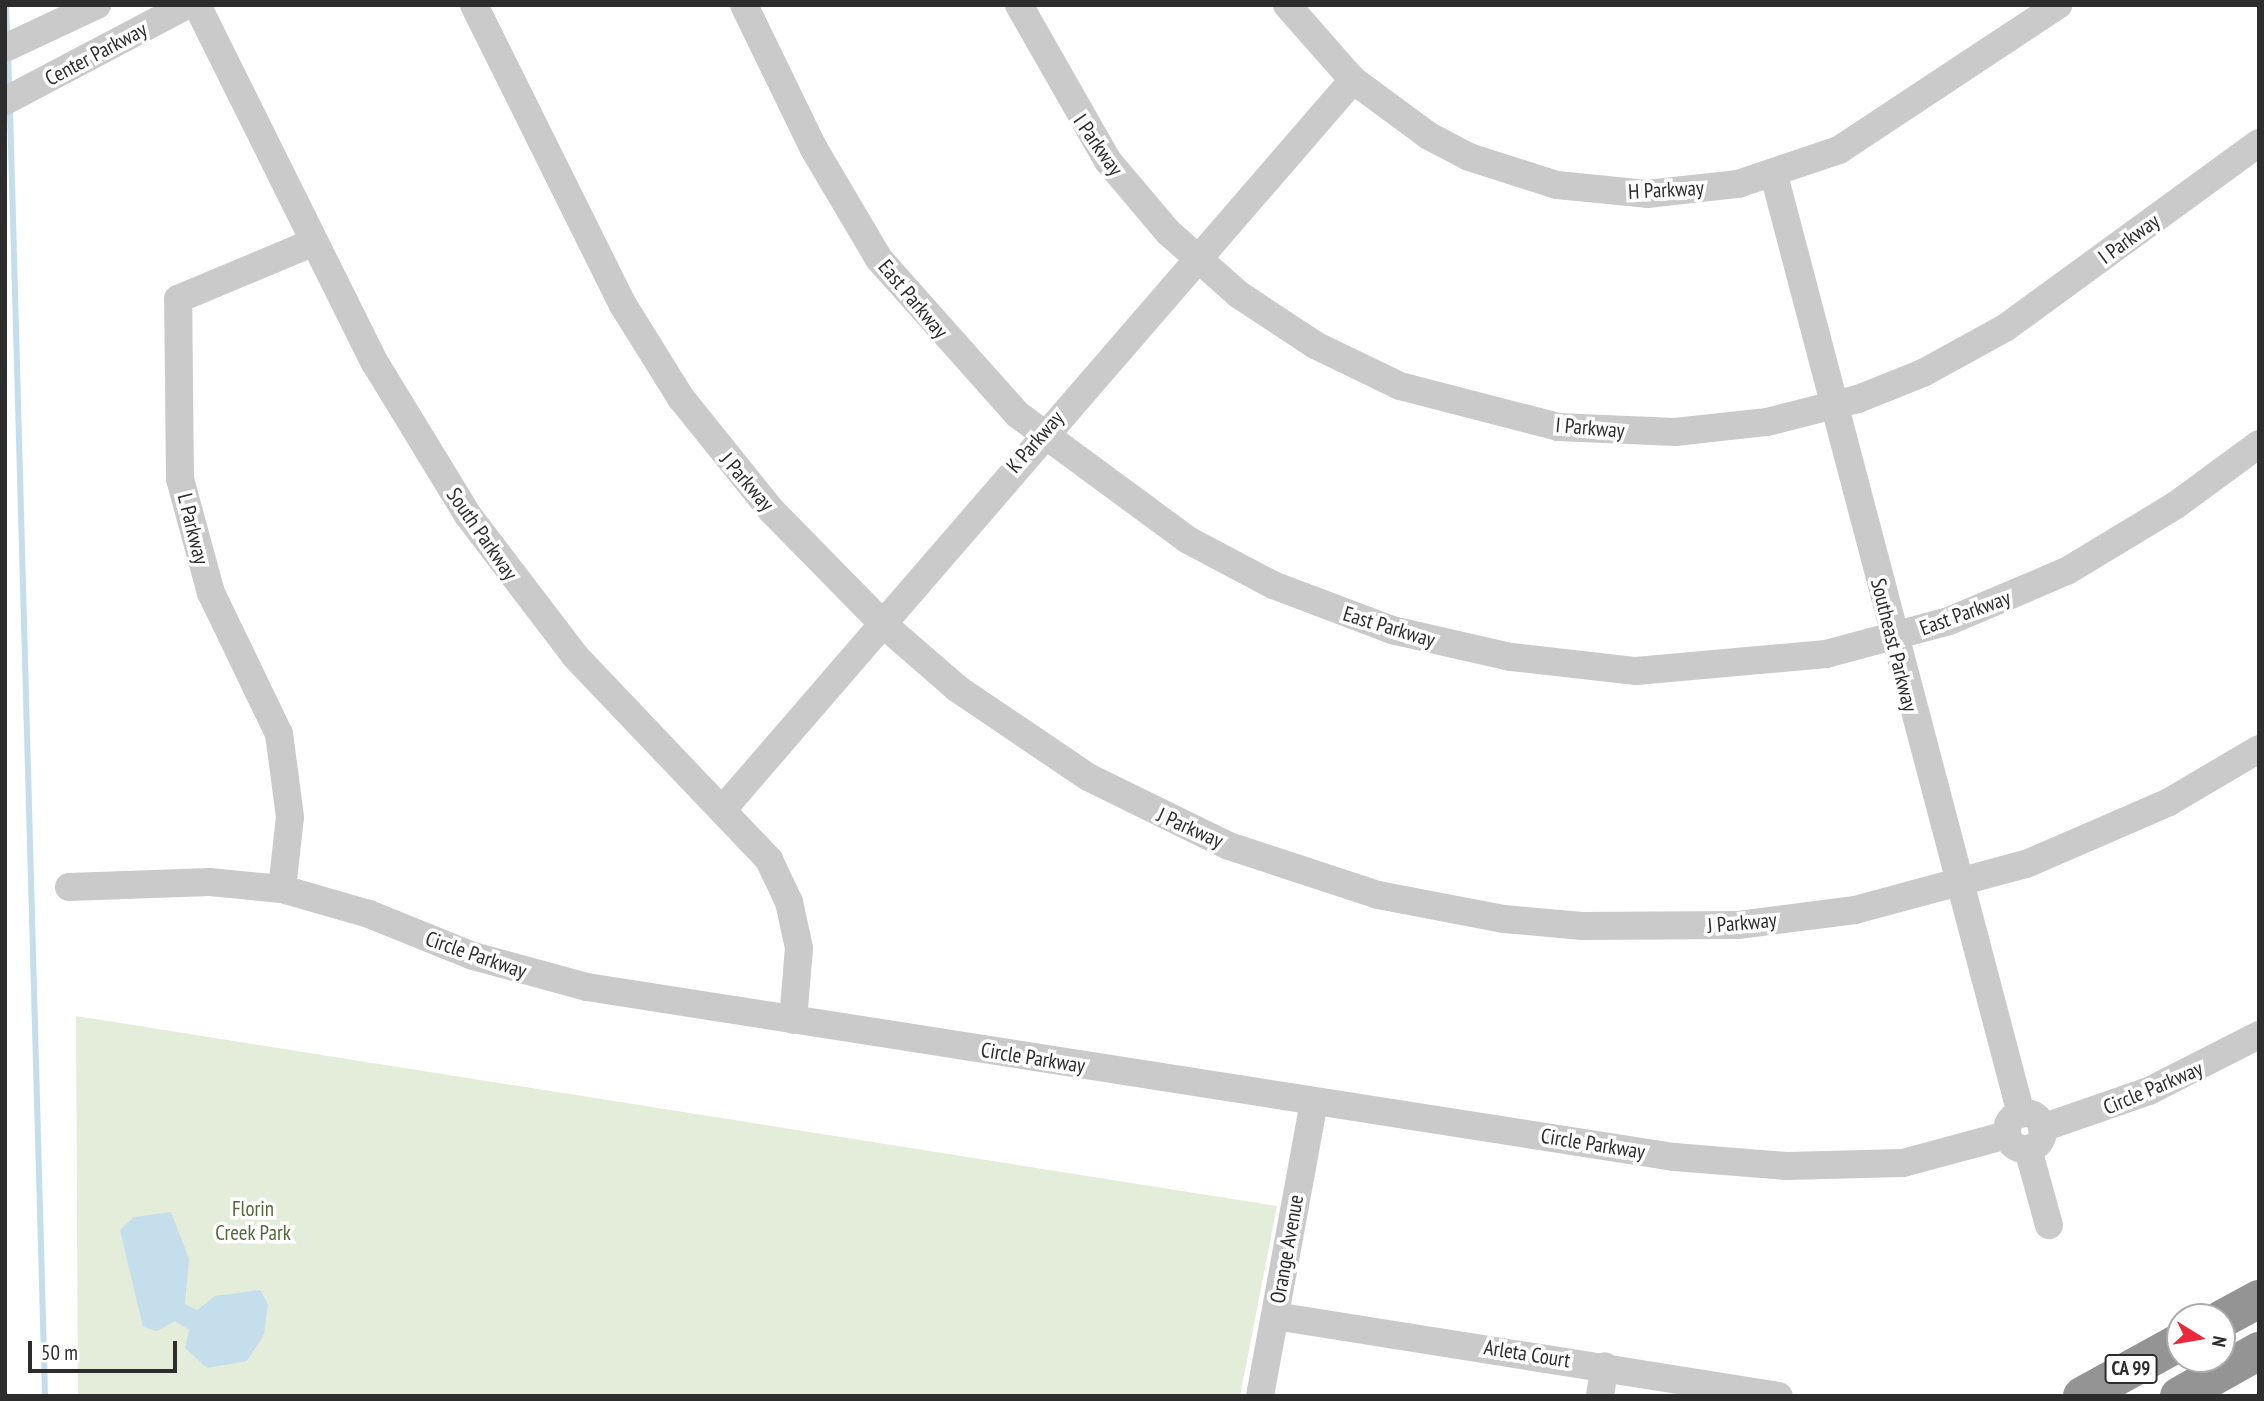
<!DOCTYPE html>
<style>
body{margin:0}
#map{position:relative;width:2264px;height:1401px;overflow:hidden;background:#fff;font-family:"PT Sans Narrow",sans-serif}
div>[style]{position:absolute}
.green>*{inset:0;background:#e4ecda}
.water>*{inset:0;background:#c5deec}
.stream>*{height:6px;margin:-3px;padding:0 3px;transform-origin:3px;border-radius:3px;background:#c5deec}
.minor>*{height:28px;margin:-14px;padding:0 14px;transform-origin:14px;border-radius:14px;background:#cacaca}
.minor>.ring{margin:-14px;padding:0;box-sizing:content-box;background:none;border:28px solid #cacaca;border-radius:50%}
.highway>*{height:38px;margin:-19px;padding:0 19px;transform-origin:19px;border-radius:19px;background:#949494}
span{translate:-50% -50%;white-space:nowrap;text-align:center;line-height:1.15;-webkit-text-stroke:7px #fff;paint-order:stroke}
.shield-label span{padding:2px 5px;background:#fff;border:2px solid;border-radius:5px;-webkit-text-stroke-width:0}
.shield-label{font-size:19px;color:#2d2d2d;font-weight:700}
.street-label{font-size:21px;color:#2d2d2d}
.park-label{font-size:21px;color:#526a39}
.frame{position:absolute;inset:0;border:7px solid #2d2d2d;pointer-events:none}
.north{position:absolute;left:2166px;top:1303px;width:70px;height:70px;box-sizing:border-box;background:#fff;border:2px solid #ababab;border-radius:50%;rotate:101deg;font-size:19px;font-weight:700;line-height:28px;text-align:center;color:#2d2d2d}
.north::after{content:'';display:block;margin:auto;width:24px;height:32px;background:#eb293d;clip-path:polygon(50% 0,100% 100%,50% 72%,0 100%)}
.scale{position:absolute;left:28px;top:1341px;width:149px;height:32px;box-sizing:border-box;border:4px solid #2d2d2d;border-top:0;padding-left:9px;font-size:21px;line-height:24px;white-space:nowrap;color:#2d2d2d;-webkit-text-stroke:5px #fff;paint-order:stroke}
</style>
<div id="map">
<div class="green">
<i style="clip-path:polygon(76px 1016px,1277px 1206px,1240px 1396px,78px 1396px)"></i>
</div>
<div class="water">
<i style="clip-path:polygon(171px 1212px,189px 1259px,185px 1304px,197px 1310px,215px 1296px,260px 1290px,268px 1304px,264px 1334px,247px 1361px,207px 1368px,185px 1348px,189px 1330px,175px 1321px,157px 1331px,143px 1327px,120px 1230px,134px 1217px)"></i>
</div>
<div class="stream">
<i style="left:6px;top:5px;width:33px;rotate:88deg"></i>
<i style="left:8px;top:53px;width:38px;rotate:88deg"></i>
<i style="left:10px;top:109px;width:1287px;rotate:88.44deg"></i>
</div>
<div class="minor">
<i style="left:197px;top:5px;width:400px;rotate:63.6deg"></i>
<i style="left:375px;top:363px;width:177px;rotate:58.6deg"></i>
<i style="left:467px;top:514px;width:178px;rotate:52.7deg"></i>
<i style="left:575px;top:656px;width:282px;rotate:46.4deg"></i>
<i style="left:769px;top:860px;width:47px;rotate:64.5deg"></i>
<i style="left:789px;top:902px;width:47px;rotate:77.7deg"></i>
<i style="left:799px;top:948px;width:72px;rotate:94.8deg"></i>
<i style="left:474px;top:5px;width:335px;rotate:63.6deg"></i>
<i style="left:623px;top:305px;width:110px;rotate:58.1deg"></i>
<i style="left:681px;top:398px;width:145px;rotate:51.2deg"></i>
<i style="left:772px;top:511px;width:158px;rotate:45.5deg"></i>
<i style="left:883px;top:624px;width:99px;rotate:40.9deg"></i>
<i style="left:958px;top:689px;width:157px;rotate:34.1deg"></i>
<i style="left:1088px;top:777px;width:157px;rotate:26.1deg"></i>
<i style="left:1229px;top:846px;width:157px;rotate:18.2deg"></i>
<i style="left:1378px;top:895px;width:128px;rotate:10.8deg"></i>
<i style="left:1504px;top:919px;width:78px;rotate:5.1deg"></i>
<i style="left:1582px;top:926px;width:156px;rotate:-0.4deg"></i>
<i style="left:1738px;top:925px;width:118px;rotate:-7.3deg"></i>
<i style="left:1855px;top:910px;width:177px;rotate:-15.1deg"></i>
<i style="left:2026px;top:864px;width:156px;rotate:-23.4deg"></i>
<i style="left:2169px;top:802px;width:104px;rotate:-30.5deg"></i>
<i style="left:744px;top:5px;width:160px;rotate:64.1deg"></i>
<i style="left:814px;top:149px;width:128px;rotate:59.4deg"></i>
<i style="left:879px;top:259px;width:208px;rotate:48.3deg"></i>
<i style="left:1017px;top:414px;width:212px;rotate:36.4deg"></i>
<i style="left:1188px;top:540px;width:96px;rotate:27.9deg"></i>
<i style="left:1273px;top:585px;width:127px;rotate:20.7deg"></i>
<i style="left:1392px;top:630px;width:122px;rotate:12.8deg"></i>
<i style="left:1511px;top:657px;width:126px;rotate:6.4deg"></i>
<i style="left:1636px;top:671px;width:191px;rotate:-5.1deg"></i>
<i style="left:1826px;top:654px;width:127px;rotate:-15deg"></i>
<i style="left:1949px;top:621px;width:128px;rotate:-23deg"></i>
<i style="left:2067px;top:571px;width:127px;rotate:-31.2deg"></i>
<i style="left:2176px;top:505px;width:103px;rotate:-36.3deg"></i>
<i style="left:1019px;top:5px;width:180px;rotate:60.3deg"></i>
<i style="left:1108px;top:161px;width:93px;rotate:49.8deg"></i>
<i style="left:1168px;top:232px;width:94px;rotate:41.5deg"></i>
<i style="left:1238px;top:294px;width:92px;rotate:33.5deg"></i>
<i style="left:1315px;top:345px;width:94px;rotate:25.8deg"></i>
<i style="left:1400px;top:386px;width:163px;rotate:14.5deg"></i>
<i style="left:1558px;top:427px;width:117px;rotate:2.4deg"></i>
<i style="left:1675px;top:432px;width:93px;rotate:-6.2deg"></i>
<i style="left:1767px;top:422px;width:94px;rotate:-14.2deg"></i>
<i style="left:1858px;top:399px;width:70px;rotate:-21.8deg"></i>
<i style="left:1923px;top:373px;width:94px;rotate:-28.8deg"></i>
<i style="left:2005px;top:328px;width:314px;rotate:-36.1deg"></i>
<i style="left:1287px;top:5px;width:100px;rotate:48.7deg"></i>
<i style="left:1353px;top:80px;width:94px;rotate:36.4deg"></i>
<i style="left:1429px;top:136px;width:45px;rotate:27.7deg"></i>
<i style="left:1469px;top:157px;width:92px;rotate:17.7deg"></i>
<i style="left:1557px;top:185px;width:90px;rotate:5.7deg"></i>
<i style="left:1647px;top:194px;width:92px;rotate:-6.3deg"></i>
<i style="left:1738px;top:184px;width:107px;rotate:-18.6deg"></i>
<i style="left:1839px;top:150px;width:263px;rotate:-33.5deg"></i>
<i style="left:5px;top:48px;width:102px;rotate:-25.1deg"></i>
<i style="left:5px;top:101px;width:206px;rotate:-27.8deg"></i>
<i style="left:1774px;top:175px;width:971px;rotate:75.26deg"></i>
<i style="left:723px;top:809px;width:964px;rotate:-49.17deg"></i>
<i style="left:69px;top:887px;width:141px;rotate:-2deg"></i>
<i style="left:210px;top:882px;width:72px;rotate:5.6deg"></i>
<i style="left:282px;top:889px;width:91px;rotate:16deg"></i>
<i style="left:369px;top:914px;width:112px;rotate:22deg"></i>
<i style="left:473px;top:956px;width:118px;rotate:15.2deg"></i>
<i style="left:587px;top:987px;width:1100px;rotate:8.89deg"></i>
<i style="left:1674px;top:1157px;width:113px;rotate:4.6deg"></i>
<i style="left:1787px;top:1166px;width:116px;rotate:-1.5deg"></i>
<i style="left:1903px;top:1163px;width:108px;rotate:-15.1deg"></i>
<i style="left:282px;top:889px;width:72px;rotate:-83.7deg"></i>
<i style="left:290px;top:817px;width:84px;rotate:-97.5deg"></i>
<i style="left:279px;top:734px;width:157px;rotate:-115.7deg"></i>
<i style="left:211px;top:593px;width:118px;rotate:-105.2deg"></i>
<i style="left:180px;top:479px;width:180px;rotate:-90.6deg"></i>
<i style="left:178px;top:299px;width:147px;rotate:-22.7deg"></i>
<i class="ring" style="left:2007px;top:1113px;width:8px;height:8px"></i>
<i style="left:2042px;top:1128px;width:113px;rotate:-19.1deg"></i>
<i style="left:2149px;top:1091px;width:123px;rotate:-27deg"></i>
<i style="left:2028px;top:1149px;width:79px;rotate:74.6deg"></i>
<i style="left:1275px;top:1316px;width:510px;rotate:9.02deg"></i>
<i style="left:1260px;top:1396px;width:299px;rotate:-79.6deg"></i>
<i style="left:1600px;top:1396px;width:30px;rotate:-81deg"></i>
</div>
<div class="highway">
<i style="left:2222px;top:1319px;width:42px;rotate:-28.4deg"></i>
<i style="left:2082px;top:1396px;width:112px;rotate:-28.9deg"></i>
<i style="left:2179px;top:1396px;width:92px;rotate:-29.4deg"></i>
</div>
<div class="shield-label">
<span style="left:2131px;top:1369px">CA 99</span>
</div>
<div class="street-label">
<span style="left:96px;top:54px;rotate:-28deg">Center Parkway</span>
<span style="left:1098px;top:145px;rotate:55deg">I Parkway</span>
<span style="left:1666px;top:190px;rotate:-3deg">H Parkway</span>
<span style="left:2129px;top:239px;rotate:-36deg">I Parkway</span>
<span style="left:913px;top:299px;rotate:50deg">East Parkway</span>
<span style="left:1590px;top:428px;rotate:5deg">I Parkway</span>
<span style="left:1035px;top:442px;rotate:-49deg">K Parkway</span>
<span style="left:747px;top:482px;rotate:49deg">J Parkway</span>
<span style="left:193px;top:529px;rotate:76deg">L Parkway</span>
<span style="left:482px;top:534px;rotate:55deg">South Parkway</span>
<span style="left:1965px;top:613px;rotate:-20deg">East Parkway</span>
<span style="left:1389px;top:627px;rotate:17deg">East Parkway</span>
<span style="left:1894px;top:645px;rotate:76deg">Southeast Parkway</span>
<span style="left:1190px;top:828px;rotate:24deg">J Parkway</span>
<span style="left:1742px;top:923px;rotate:-5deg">J Parkway</span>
<span style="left:476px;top:955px;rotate:19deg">Circle Parkway</span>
<span style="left:1033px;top:1058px;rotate:9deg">Circle Parkway</span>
<span style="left:2153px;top:1088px;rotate:-23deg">Circle Parkway</span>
<span style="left:1593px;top:1144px;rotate:9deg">Circle Parkway</span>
<span style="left:1287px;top:1249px;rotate:-80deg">Orange Avenue</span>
<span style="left:1527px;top:1354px;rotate:9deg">Arleta Court</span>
</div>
<div class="park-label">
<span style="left:253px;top:1221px">Florin<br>Creek Park</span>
</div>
<div class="frame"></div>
<div class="north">N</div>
<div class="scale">50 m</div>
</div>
